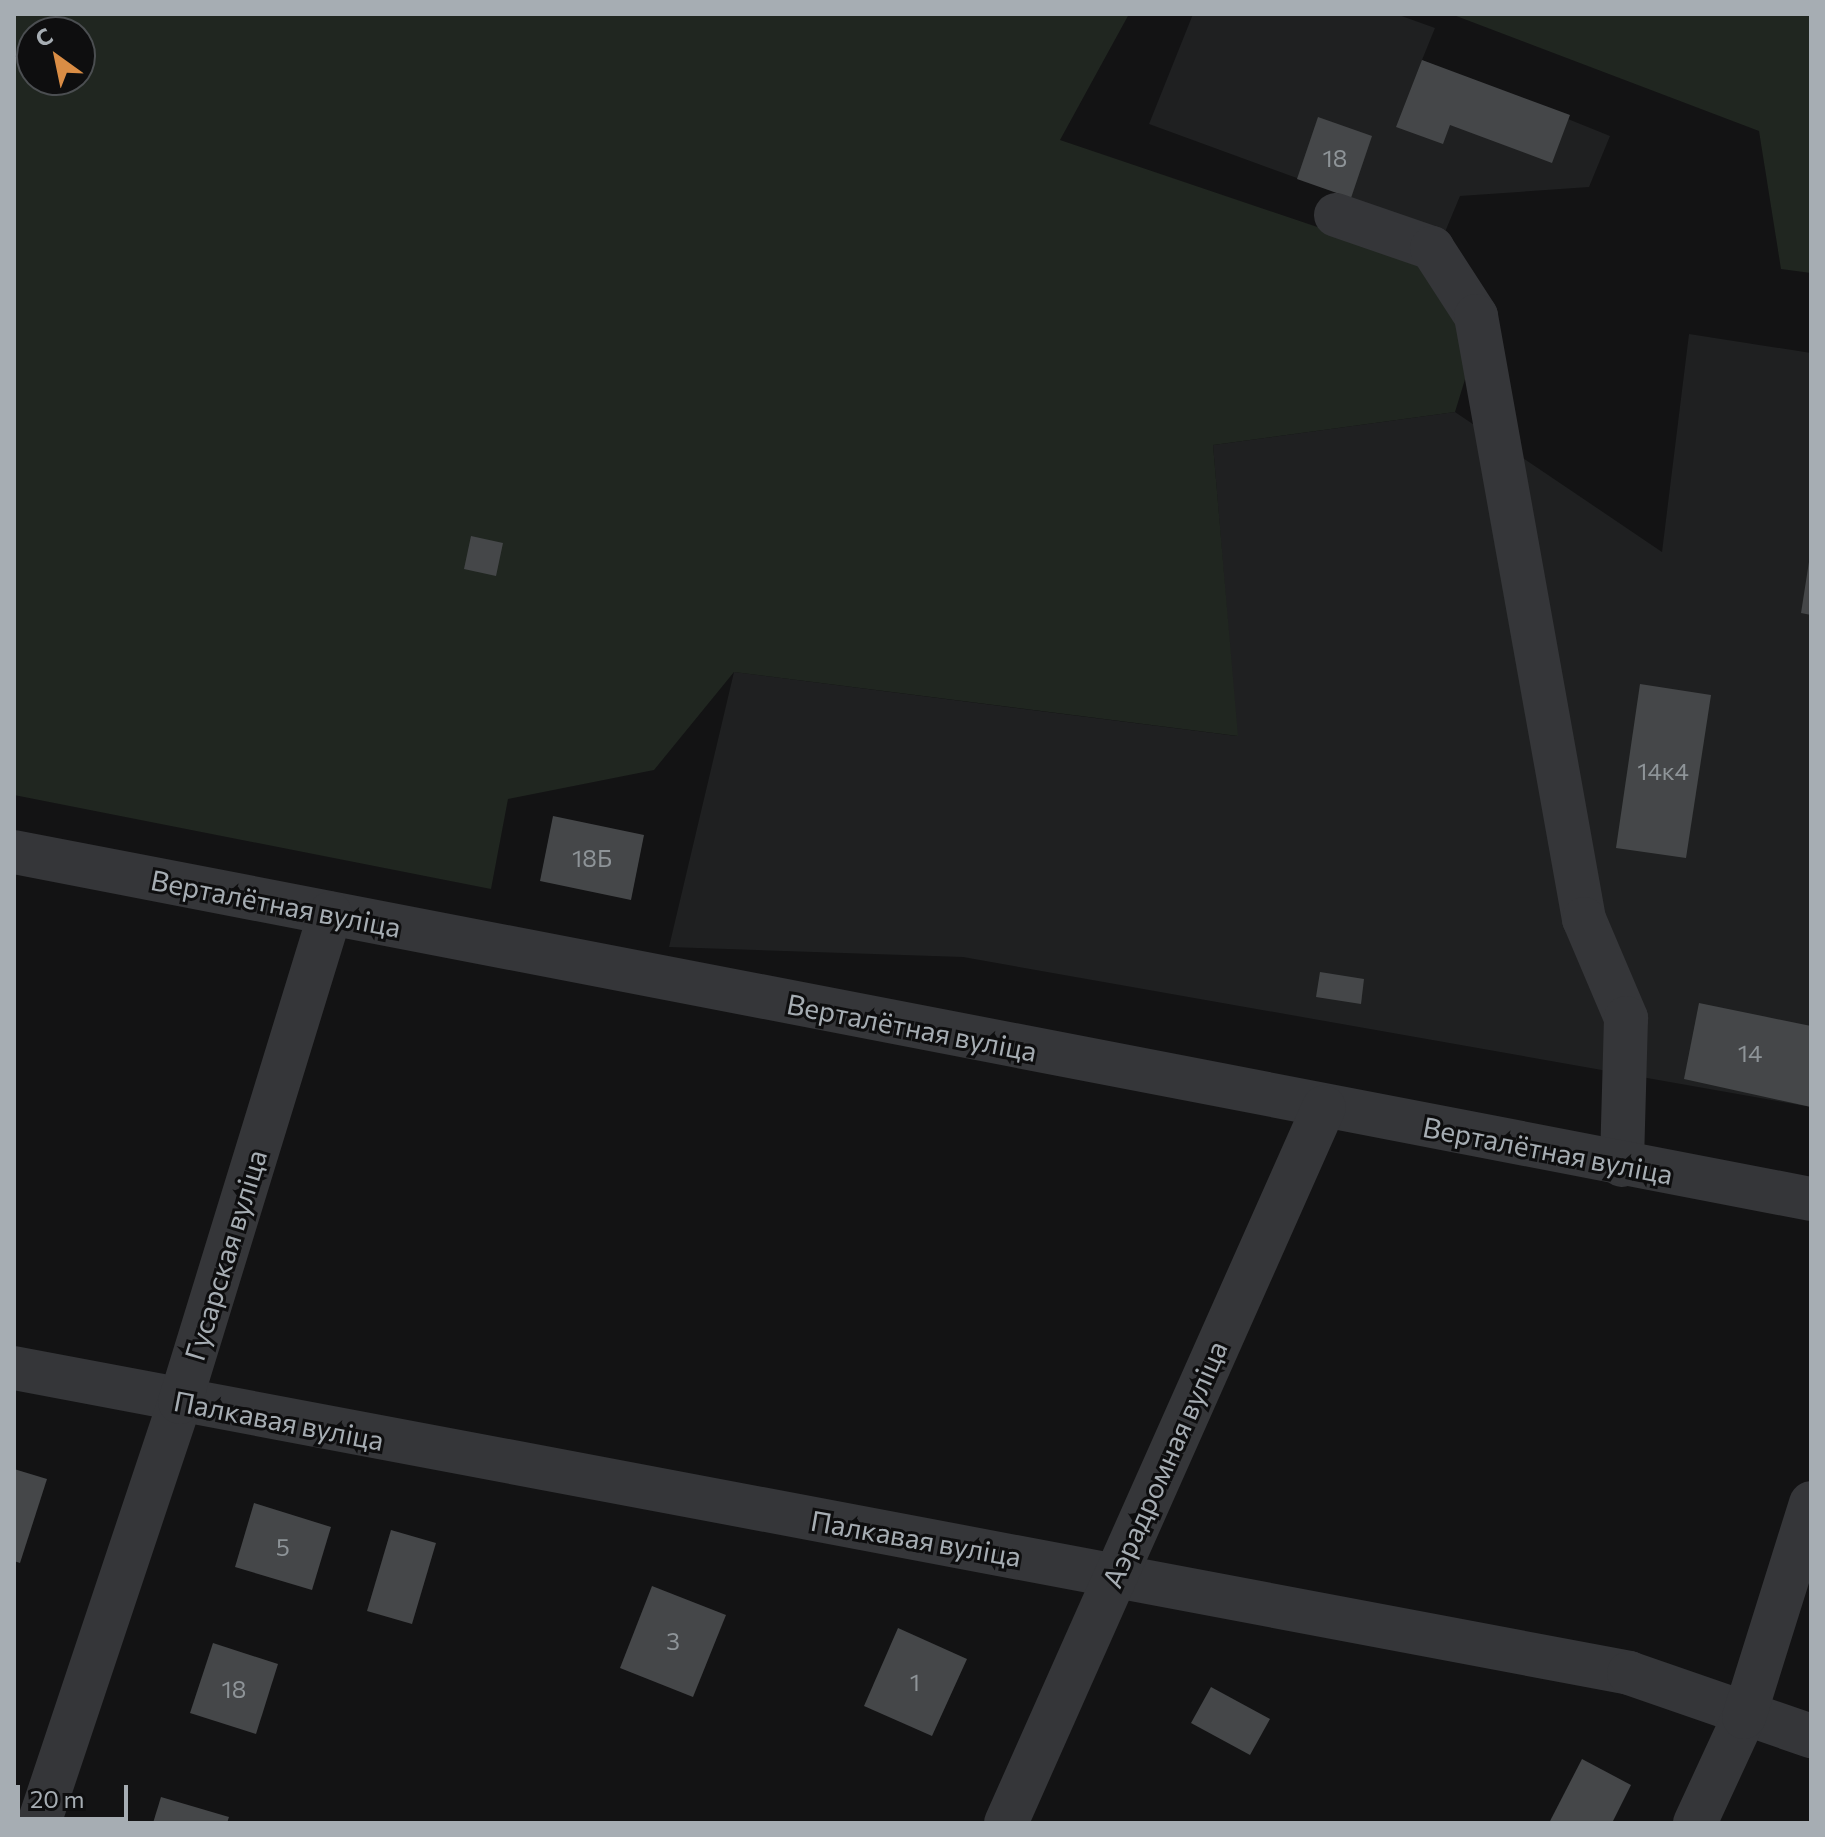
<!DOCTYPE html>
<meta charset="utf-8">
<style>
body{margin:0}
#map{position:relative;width:1825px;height:1837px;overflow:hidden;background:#131314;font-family:Commissioner,sans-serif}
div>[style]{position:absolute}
.built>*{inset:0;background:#1f2021}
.green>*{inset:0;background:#202620}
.building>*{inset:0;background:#454749}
.minor>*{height:44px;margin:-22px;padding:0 22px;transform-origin:22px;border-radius:22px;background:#353639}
span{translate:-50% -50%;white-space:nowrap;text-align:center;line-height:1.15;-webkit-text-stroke:6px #0e0e0f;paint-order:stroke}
.number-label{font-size:24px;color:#8e9498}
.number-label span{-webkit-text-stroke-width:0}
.street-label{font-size:28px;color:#a6adb3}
.frame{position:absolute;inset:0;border:16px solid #a6adb3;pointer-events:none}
.north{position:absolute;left:16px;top:16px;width:80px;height:80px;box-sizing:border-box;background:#0e0e0f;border:2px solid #4b4e51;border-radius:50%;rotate:327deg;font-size:22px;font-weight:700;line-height:32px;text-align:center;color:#a6adb3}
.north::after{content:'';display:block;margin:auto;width:28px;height:36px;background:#da8d45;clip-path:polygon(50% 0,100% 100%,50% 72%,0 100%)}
.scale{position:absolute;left:16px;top:1785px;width:112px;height:36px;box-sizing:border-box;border:4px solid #a6adb3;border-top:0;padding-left:10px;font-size:24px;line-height:28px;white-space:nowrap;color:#a6adb3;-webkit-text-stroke:6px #0e0e0f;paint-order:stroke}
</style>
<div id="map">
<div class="built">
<i style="clip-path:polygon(1193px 14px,1396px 14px,1435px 28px,1422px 60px,1610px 136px,1589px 187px,1460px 196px,1445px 232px,1149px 124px)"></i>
<i style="clip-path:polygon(1689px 334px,1811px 353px,1811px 1107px,963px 957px,669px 947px,734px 672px,1237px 736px,1213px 445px,1455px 412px,1662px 552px)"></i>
</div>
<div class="green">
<i style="clip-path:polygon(evenodd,14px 14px,1129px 14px,1060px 140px,1424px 263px,1474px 350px,1455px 412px,1213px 445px,1238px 736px,734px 672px,654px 770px,508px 799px,491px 889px,14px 795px,14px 14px,32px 32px,80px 32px,80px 80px,32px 80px,32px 32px)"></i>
<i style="clip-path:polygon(1451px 14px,1811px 14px,1811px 273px,1781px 269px,1759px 131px)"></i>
</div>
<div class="building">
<i style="clip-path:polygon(1422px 60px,1570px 115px,1552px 163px,1450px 125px,1443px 144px,1396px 127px)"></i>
<i style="clip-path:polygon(1318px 117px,1372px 136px,1351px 198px,1297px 179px)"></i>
<i style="clip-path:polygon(471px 536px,503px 543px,496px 576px,464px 569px)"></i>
<i style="clip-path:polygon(1809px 562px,1811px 562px,1811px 615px,1801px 613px)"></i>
<i style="clip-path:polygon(1640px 684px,1711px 695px,1686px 858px,1616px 848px)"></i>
<i style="clip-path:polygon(553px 816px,644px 835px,631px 900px,540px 881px)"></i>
<i style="clip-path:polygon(1320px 972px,1364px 979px,1361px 1004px,1316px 997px)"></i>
<i style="clip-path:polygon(1699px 1003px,1811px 1026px,1811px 1107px,1684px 1079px)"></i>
<i style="clip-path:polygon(14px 1469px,47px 1479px,20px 1563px,14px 1561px)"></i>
<i style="clip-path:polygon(254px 1503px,331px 1527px,312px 1590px,235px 1567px)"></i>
<i style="clip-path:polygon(391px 1530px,436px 1543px,412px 1624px,367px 1611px)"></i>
<i style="clip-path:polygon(652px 1586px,726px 1615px,693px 1697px,620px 1668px)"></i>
<i style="clip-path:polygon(898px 1628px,967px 1659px,932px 1736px,864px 1706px)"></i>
<i style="clip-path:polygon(213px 1643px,278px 1664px,256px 1734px,190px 1713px)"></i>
<i style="clip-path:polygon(1211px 1687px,1270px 1719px,1250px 1755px,1191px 1723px)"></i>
<i style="clip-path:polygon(1582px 1759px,1631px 1785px,1612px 1823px,1549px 1823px)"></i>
<i style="clip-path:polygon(161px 1797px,229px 1817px,227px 1823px,153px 1823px)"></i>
</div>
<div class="minor">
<i style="left:1336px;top:215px;width:102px;rotate:19deg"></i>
<i style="left:1432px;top:248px;width:81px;rotate:57.1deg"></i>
<i style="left:1476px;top:316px;width:613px;rotate:79.85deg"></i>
<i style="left:1584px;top:919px;width:108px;rotate:67deg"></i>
<i style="left:1626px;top:1018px;width:147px;rotate:91.6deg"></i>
<i style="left:14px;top:852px;width:1830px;rotate:10.93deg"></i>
<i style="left:14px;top:1368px;width:1644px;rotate:10.69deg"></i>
<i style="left:1629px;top:1673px;width:193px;rotate:19.1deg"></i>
<i style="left:39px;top:1823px;width:444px;rotate:-71.5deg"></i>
<i style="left:180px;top:1402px;width:511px;rotate:-72.91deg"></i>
<i style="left:1006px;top:1823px;width:783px;rotate:-66.05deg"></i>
<i style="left:1695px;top:1823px;width:117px;rotate:-65.2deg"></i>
<i style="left:1744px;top:1717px;width:224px;rotate:-72.6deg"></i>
</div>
<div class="number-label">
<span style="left:1335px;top:158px">18</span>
<span style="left:1663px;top:771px">14к4</span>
<span style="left:592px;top:858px">18Б</span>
<span style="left:1750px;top:1053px">14</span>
<span style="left:283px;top:1547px">5</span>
<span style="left:673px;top:1641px">3</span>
<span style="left:915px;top:1682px">1</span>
<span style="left:234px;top:1689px">18</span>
</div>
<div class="street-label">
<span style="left:276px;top:903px;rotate:11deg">Верталётная вуліца</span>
<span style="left:912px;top:1027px;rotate:11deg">Верталётная вуліца</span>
<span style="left:1548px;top:1150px;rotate:11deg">Верталётная вуліца</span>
<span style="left:225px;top:1255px;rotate:-73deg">Гусарская вуліца</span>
<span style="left:279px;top:1420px;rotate:11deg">Палкавая вуліца</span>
<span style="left:1164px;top:1464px;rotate:-66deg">Аэрадромная вуліца</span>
<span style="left:916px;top:1538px;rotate:10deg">Палкавая вуліца</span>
</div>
<div class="frame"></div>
<div class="north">С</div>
<div class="scale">20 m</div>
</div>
